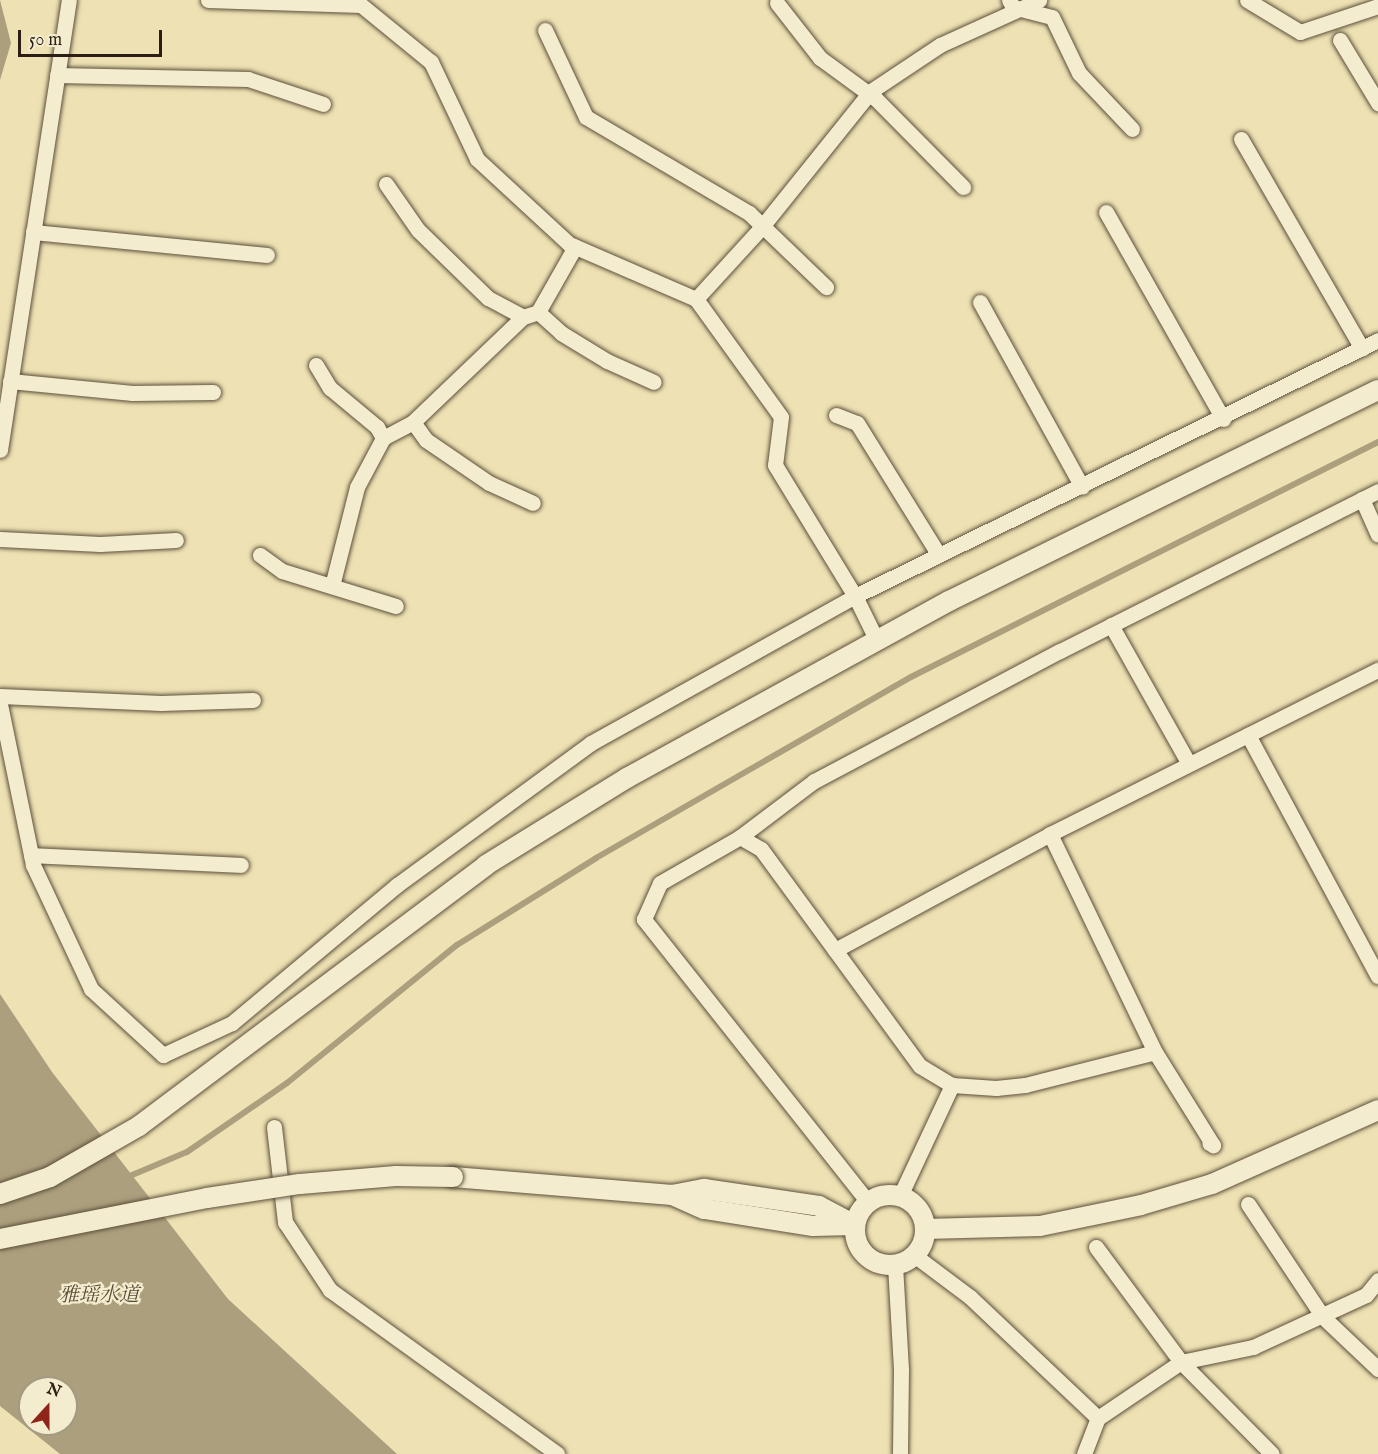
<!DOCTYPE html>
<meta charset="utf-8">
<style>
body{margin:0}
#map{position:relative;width:1378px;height:1454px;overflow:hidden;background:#eee1b3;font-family:"IM FELL English","Noto Serif SC",serif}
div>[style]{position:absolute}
.water>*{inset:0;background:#ac9f7d}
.stream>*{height:6px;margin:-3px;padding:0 3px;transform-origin:3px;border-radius:3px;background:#ac9f7d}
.roads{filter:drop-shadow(0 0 2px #5c503c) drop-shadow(0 0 2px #5c503c)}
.minor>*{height:15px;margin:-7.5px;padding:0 7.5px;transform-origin:7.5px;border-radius:7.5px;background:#f4ecce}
.tertiary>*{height:20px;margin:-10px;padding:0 10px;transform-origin:10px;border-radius:10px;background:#f4ecce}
.tertiary>.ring{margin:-10px;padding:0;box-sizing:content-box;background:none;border:20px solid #f4ecce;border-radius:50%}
.bridges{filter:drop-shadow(0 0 2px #5c503c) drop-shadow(0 0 2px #5c503c)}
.tertiary-bridge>*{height:20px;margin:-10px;padding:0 10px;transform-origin:10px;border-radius:10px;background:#f4ecce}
span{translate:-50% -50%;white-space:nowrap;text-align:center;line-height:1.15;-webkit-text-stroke:4.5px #f4ecce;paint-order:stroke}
.water-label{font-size:20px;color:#584c39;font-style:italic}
.north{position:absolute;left:18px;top:1376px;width:60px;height:60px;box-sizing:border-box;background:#f4ecce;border:2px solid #a49a84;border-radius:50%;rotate:21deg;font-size:16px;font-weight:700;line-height:24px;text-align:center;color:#2b1f15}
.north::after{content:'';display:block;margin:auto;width:21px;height:27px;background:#8f2418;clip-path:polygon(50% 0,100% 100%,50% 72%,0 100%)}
.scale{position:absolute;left:18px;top:30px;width:144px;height:27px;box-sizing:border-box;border:3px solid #2b1f15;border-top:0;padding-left:8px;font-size:18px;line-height:21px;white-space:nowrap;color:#2b1f15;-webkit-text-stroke:4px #f4ecce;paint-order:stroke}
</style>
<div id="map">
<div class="water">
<i style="clip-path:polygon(0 0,11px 43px,0 80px)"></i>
<i style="clip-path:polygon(evenodd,0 994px,52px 1072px,228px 1299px,397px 1454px,60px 1454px,0 1406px,0 994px,30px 1388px,66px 1388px,66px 1424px,30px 1424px,30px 1388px)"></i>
</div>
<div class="stream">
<i style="left:125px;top:1178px;width:67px;rotate:-22.8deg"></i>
<i style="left:187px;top:1152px;width:121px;rotate:-34.6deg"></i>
<i style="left:287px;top:1083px;width:219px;rotate:-39.1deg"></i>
<i style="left:457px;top:945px;width:164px;rotate:-32deg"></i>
<i style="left:596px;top:858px;width:363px;rotate:-29.9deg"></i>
<i style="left:911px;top:677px;width:523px;rotate:-26.71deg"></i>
</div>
<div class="roads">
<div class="minor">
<i style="left:208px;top:0;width:153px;rotate:1.9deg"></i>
<i style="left:361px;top:5px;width:90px;rotate:39.2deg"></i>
<i style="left:431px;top:62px;width:107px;rotate:64.6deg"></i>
<i style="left:477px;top:159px;width:125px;rotate:42.7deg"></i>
<i style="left:569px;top:244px;width:138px;rotate:23.4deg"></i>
<i style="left:696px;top:299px;width:145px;rotate:54.2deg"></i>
<i style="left:781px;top:417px;width:48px;rotate:97.1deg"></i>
<i style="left:775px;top:465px;width:153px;rotate:58.6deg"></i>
<i style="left:855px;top:596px;width:50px;rotate:63.9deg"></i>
<i style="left:1009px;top:0;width:8px;rotate:60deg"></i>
<i style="left:1013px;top:7px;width:40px;rotate:14.4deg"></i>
<i style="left:1052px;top:17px;width:62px;rotate:64.3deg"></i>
<i style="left:1079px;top:73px;width:77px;rotate:46.6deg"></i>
<i style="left:1247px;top:0;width:62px;rotate:31.1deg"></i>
<i style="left:1300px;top:32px;width:82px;rotate:-18.4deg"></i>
<i style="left:777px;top:3px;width:70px;rotate:52deg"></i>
<i style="left:820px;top:58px;width:69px;rotate:36.2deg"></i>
<i style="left:876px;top:99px;width:124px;rotate:45.3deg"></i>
<i style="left:545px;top:30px;width:96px;rotate:64.8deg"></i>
<i style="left:586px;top:117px;width:189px;rotate:30.5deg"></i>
<i style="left:749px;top:213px;width:107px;rotate:43.9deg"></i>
<i style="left:1340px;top:40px;width:74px;rotate:58.9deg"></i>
<i style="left:57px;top:75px;width:191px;rotate:1.2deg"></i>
<i style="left:248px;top:79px;width:79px;rotate:18.4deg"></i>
<i style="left:1241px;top:139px;width:242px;rotate:60deg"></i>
<i style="left:386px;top:184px;width:56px;rotate:55.2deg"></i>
<i style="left:418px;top:230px;width:98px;rotate:44.2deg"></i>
<i style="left:488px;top:298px;width:40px;rotate:28deg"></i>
<i style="left:1106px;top:212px;width:238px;rotate:60.5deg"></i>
<i style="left:33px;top:232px;width:235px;rotate:5.6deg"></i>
<i style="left:696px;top:299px;width:95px;rotate:-47.6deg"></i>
<i style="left:760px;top:229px;width:177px;rotate:-51.2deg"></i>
<i style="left:871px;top:91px;width:83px;rotate:-33.7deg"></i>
<i style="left:940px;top:45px;width:109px;rotate:-24.4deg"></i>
<i style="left:980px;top:302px;width:211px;rotate:61.1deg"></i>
<i style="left:538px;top:312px;width:31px;rotate:42deg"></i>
<i style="left:561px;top:333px;width:54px;rotate:31.3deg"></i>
<i style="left:607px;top:361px;width:51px;rotate:24.1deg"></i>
<i style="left:316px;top:365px;width:27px;rotate:59deg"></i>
<i style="left:330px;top:388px;width:61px;rotate:39.7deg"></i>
<i style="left:377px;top:427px;width:13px;rotate:61deg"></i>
<i style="left:10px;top:381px;width:123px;rotate:5.6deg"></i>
<i style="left:132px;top:393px;width:81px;rotate:-0.7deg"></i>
<i style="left:836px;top:415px;width:22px;rotate:21deg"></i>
<i style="left:857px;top:423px;width:155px;rotate:58.2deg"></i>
<i style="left:413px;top:422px;width:22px;rotate:54deg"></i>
<i style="left:426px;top:440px;width:76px;rotate:34.3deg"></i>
<i style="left:489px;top:483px;width:48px;rotate:24.4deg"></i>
<i style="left:0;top:450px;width:455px;rotate:-81.3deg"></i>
<i style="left:1362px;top:499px;width:39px;rotate:66deg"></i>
<i style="left:0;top:539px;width:100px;rotate:2.9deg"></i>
<i style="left:100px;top:544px;width:76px;rotate:-3deg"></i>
<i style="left:260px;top:555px;width:27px;rotate:36deg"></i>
<i style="left:282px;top:571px;width:119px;rotate:17.1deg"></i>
<i style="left:332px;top:586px;width:102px;rotate:-75.8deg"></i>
<i style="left:357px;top:487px;width:55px;rotate:-62deg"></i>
<i style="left:383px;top:438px;width:34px;rotate:-28deg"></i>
<i style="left:413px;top:422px;width:152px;rotate:-43.7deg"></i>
<i style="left:523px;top:317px;width:16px;rotate:-18deg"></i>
<i style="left:538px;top:312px;width:75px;rotate:-60.4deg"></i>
<i style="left:1111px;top:625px;width:159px;rotate:60.7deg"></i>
<i style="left:0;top:696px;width:161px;rotate:2.5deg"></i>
<i style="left:161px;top:703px;width:92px;rotate:-1.9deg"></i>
<i style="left:0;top:704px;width:164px;rotate:78.4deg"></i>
<i style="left:33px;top:865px;width:137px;rotate:64.9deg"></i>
<i style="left:91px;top:989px;width:98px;rotate:42.5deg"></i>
<i style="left:163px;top:1055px;width:76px;rotate:-24.9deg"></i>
<i style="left:232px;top:1023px;width:215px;rotate:-39.9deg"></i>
<i style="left:397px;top:885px;width:240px;rotate:-36.2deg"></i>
<i style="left:591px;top:743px;width:302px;rotate:-29.1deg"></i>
<i style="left:855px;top:596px;width:582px;rotate:-26.08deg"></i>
<i style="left:1248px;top:735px;width:274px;rotate:61.7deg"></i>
<i style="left:1050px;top:834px;width:242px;rotate:64.3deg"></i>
<i style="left:740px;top:837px;width:93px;rotate:-37.1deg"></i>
<i style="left:814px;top:781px;width:278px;rotate:-27.9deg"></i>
<i style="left:1060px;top:651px;width:356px;rotate:-26.7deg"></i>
<i style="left:31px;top:855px;width:210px;rotate:2.7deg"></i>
<i style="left:835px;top:950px;width:244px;rotate:-28.3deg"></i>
<i style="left:1050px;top:834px;width:367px;rotate:-26.6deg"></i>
<i style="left:274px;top:1127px;width:96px;rotate:83.4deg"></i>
<i style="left:285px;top:1222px;width:82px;rotate:56.5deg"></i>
<i style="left:330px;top:1290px;width:280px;rotate:35.8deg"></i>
<i style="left:900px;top:1196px;width:123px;rotate:-64.9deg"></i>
<i style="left:868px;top:1202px;width:361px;rotate:-128.4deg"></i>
<i style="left:644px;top:919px;width:39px;rotate:-66deg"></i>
<i style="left:660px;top:883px;width:92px;rotate:-29.9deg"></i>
<i style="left:740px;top:837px;width:24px;rotate:30deg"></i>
<i style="left:761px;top:849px;width:269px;rotate:53.8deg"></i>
<i style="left:920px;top:1066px;width:37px;rotate:31deg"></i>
<i style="left:952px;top:1085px;width:44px;rotate:3.9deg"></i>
<i style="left:996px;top:1088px;width:29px;rotate:-6deg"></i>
<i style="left:1025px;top:1085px;width:134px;rotate:-14.2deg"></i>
<i style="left:1155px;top:1052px;width:110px;rotate:58.1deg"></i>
<i style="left:1213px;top:1145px;width:4px;rotate:-153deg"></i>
<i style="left:1248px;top:1204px;width:136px;rotate:56.4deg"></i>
<i style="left:1323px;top:1317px;width:76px;rotate:43.4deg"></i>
<i style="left:1096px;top:1247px;width:143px;rotate:53.5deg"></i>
<i style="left:1181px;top:1362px;width:129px;rotate:45.3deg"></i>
<i style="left:914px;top:1255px;width:70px;rotate:36.9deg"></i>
<i style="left:970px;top:1297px;width:176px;rotate:43.4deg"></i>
<i style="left:1098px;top:1418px;width:100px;rotate:-34deg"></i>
<i style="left:1181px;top:1362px;width:74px;rotate:-11.8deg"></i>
<i style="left:1253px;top:1347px;width:124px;rotate:-24.7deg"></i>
<i style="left:1366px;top:1295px;width:19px;rotate:-51deg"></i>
<i style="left:895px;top:1265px;width:105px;rotate:86.7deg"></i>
<i style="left:901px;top:1370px;width:84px;rotate:90.7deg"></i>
<i style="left:1084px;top:1454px;width:39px;rotate:-69deg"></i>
</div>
<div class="tertiary">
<i style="left:453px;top:1177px;width:220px;rotate:4.7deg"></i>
<i style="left:704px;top:1189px;width:116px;rotate:8.4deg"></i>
<i style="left:819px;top:1206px;width:40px;rotate:28deg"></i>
<i style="left:854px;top:1225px;width:41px;rotate:178.6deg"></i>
<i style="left:813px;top:1226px;width:110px;rotate:-171.1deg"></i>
<i style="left:704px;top:1209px;width:35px;rotate:-156deg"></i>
<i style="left:672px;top:1195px;width:33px;rotate:-11deg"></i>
<i style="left:0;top:1194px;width:53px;rotate:-18.8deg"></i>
<i style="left:50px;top:1177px;width:103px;rotate:-29.8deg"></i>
<i style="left:139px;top:1126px;width:434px;rotate:-36.9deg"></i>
<i style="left:486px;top:865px;width:166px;rotate:-31.7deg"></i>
<i style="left:627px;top:778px;width:367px;rotate:-28.8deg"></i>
<i style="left:949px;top:601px;width:478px;rotate:-26.2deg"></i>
<i class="ring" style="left:855px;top:1195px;width:50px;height:50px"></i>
<i style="left:925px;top:1229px;width:115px;rotate:-1.5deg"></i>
<i style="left:1040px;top:1226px;width:103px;rotate:-11.7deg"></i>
<i style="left:1141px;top:1205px;width:74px;rotate:-16.5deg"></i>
<i style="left:1212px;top:1184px;width:182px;rotate:-24deg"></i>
</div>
</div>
<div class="bridges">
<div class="tertiary-bridge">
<i style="left:0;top:1239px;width:211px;rotate:-11.2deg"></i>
<i style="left:207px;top:1198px;width:94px;rotate:-8.6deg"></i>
<i style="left:300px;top:1184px;width:96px;rotate:-4.8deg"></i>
<i style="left:396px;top:1176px;width:57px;rotate:1deg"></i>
</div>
</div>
<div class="water-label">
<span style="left:99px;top:1295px">雅瑶水道</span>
</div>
<div class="north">N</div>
<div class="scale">50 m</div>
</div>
